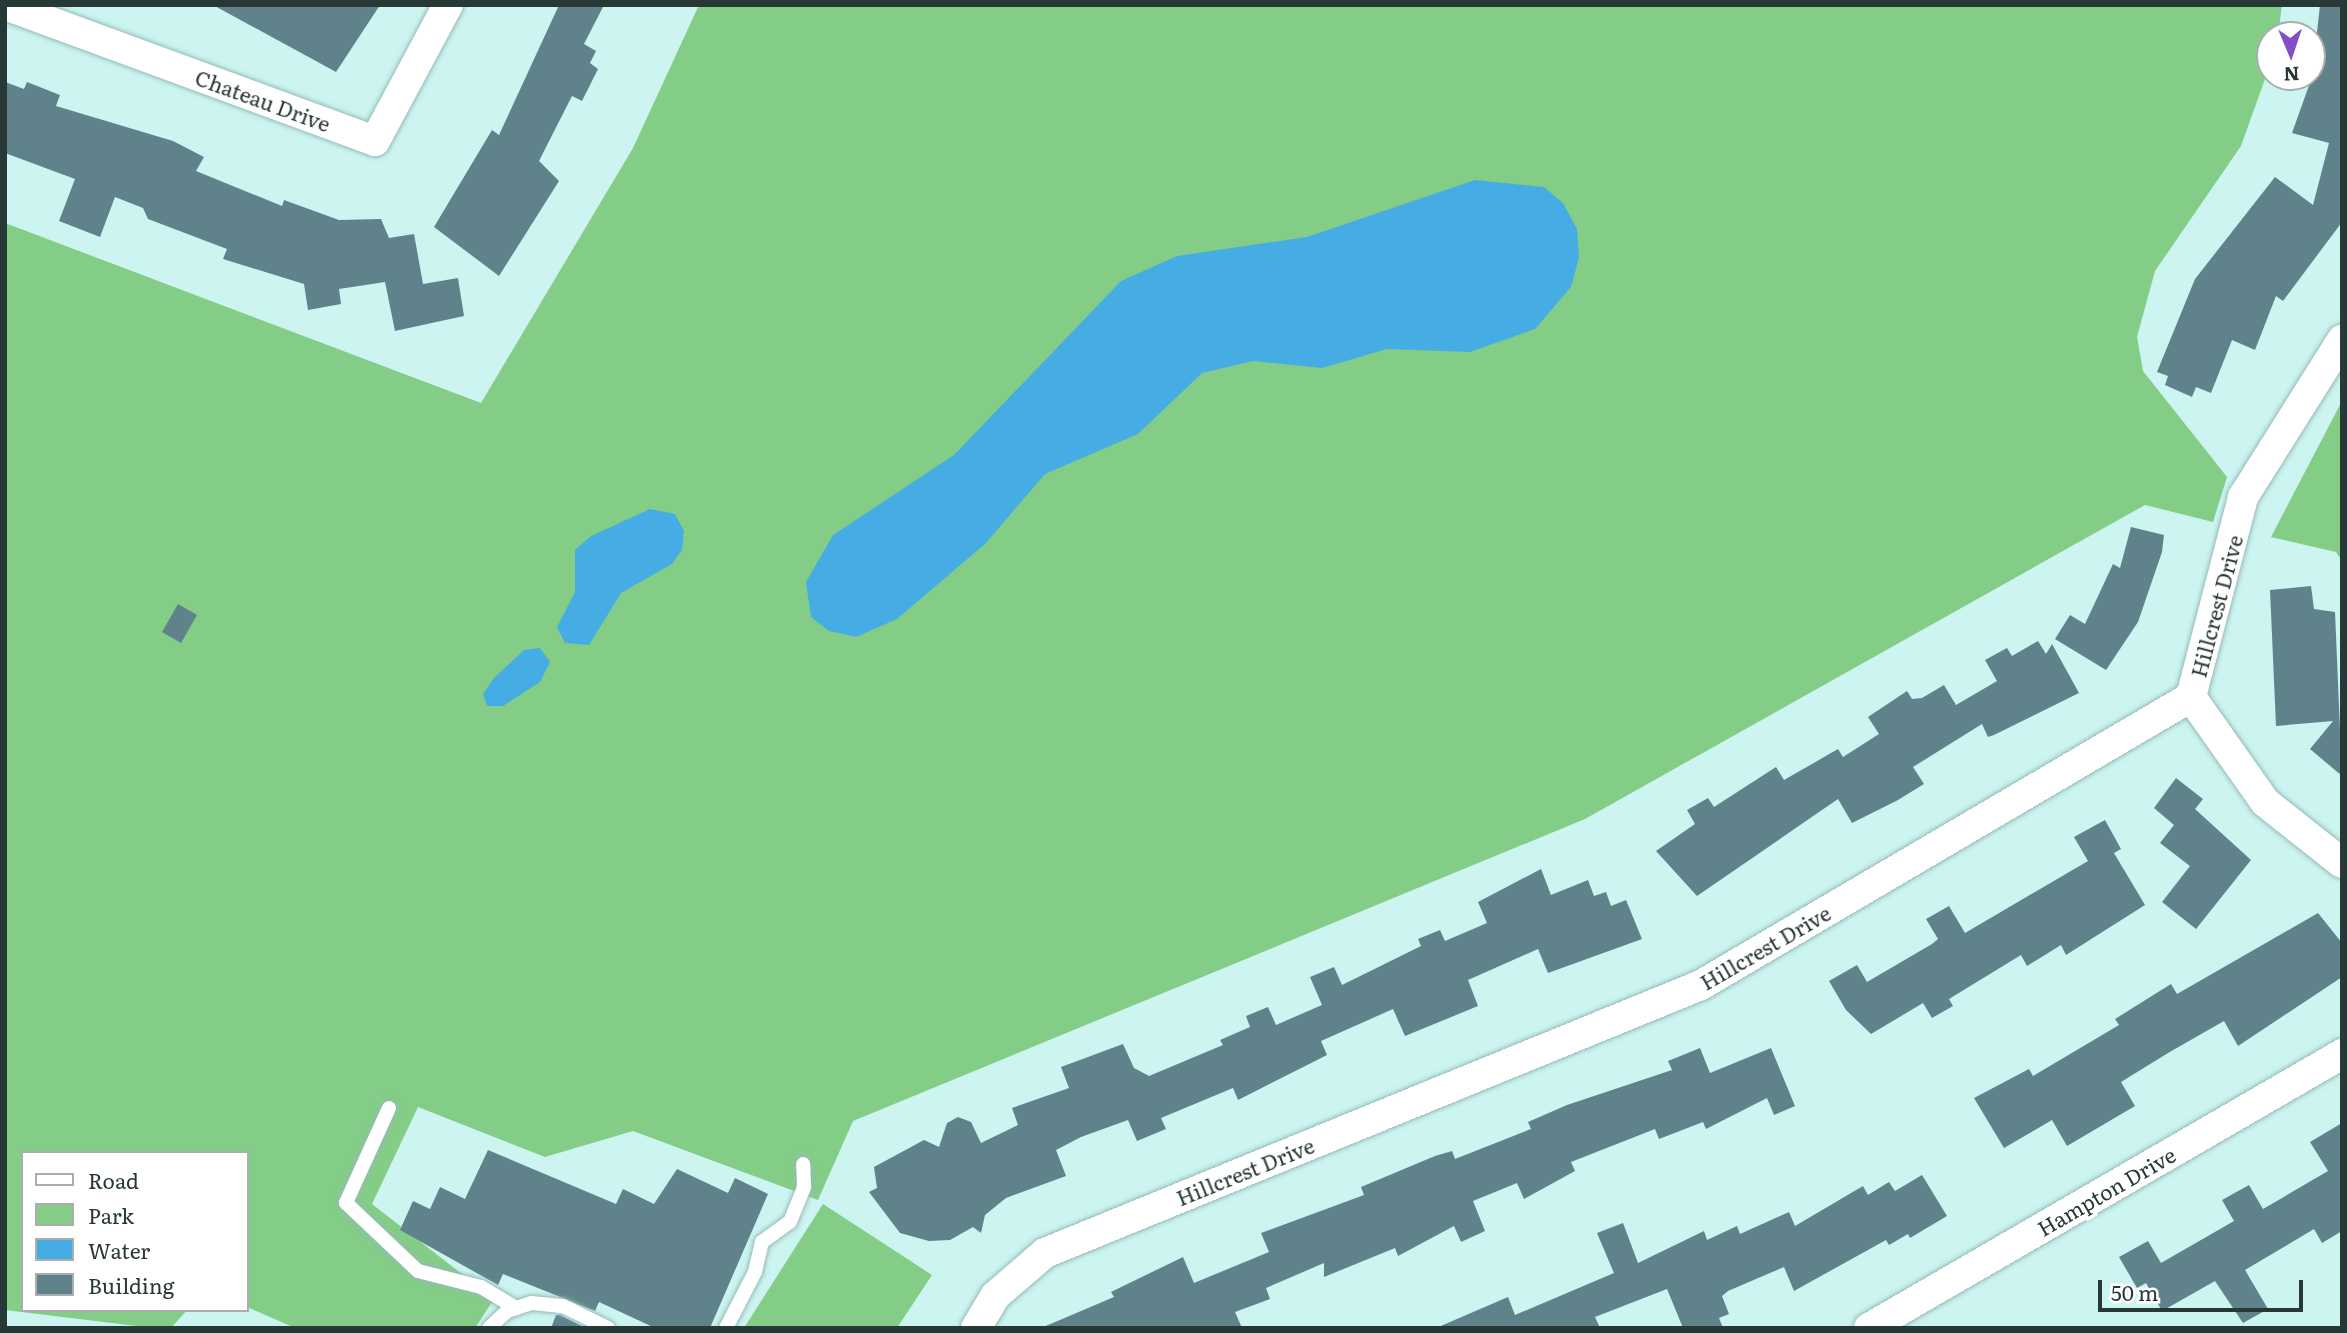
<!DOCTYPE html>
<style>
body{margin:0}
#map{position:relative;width:2347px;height:1333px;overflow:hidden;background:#ccf4f1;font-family:Literata,serif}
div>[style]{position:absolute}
.green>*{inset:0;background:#84cd87}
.water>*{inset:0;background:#45ade3}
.building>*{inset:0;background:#60838b}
.roads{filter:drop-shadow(0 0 2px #95bbb8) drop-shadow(0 0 2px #95bbb8)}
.lane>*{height:14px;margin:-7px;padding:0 7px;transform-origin:7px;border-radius:7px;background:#fff}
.street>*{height:30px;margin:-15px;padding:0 15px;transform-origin:15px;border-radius:15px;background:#fff}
span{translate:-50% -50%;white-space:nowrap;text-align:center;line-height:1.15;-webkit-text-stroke:7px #fff;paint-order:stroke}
.street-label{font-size:21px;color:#283837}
.frame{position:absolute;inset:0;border:7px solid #283837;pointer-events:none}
.legend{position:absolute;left:21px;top:1151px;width:228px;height:161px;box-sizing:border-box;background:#fff;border:2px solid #a9afaf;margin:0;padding:9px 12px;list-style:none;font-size:21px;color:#283837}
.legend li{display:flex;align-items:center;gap:14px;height:35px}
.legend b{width:35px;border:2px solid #a9afaf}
.north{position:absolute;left:2256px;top:21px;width:70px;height:70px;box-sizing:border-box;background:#fff;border:2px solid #a9afaf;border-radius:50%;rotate:178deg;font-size:19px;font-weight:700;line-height:28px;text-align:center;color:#283837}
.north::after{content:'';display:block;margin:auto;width:24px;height:32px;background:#854ec5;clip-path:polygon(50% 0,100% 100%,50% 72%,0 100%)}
.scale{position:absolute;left:2098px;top:1280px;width:205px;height:32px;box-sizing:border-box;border:4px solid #283837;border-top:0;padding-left:9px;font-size:21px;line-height:24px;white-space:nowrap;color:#283837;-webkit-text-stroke:5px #fff;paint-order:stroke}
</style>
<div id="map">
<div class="green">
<i style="clip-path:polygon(699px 5px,2282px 5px,2278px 35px,2270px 35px,2270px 65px,2241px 146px,2155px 271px,2137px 337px,2143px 371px,2227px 477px,2213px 522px,2145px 505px,1585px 819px,853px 1121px,818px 1200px,633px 1131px,545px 1157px,418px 1107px,372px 1204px,494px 1299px,475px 1328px,295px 1328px,247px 1307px,247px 1153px,23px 1153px,23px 1310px,187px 1310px,171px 1328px,153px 1328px,5px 1310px,5px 223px,481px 403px,633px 148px)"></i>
<i style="clip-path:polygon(2342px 401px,2342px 561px,2336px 552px,2271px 537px)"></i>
<i style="clip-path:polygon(823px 1204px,932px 1275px,897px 1328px,744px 1328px)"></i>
</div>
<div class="water">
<i style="clip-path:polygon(1475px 180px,1544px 187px,1563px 203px,1577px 229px,1579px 258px,1571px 287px,1535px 329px,1470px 352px,1387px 349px,1322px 368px,1253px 361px,1202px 373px,1138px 434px,1045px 474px,985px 544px,897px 619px,856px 637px,829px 631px,811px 617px,806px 582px,833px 535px,954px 455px,1121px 281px,1177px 256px,1307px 237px)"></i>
<i style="clip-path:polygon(650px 509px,675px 514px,684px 531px,682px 550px,672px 564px,621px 593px,589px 645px,565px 643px,557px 627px,575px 592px,575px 550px,591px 536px)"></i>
<i style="clip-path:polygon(540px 648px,550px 662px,540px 682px,503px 706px,487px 706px,483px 694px,494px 678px,524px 650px)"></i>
</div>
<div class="building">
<i style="clip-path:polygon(213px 5px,380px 5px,336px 72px)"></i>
<i style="clip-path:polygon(559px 5px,604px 5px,584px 44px,596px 51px,590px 63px,598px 69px,582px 101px,572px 96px,539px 161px,559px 181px,499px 276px,434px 227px,492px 130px,499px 135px)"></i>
<i style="clip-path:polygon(2320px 5px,2342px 5px,2342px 222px,2283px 301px,2276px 296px,2255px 350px,2232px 340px,2211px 393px,2196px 387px,2192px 397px,2165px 385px,2168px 376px,2157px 372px,2195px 279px,2275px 177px,2313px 205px,2329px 143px,2292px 133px,2312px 77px)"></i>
<i style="clip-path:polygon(5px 82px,24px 89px,27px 82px,60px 95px,56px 106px,173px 141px,204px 157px,196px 171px,282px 206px,284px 200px,339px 220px,381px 219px,389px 238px,414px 234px,423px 284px,458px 278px,464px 316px,395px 331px,385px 282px,339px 289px,341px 304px,308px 310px,304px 284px,223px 259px,227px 249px,148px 219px,143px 208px,115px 197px,100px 237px,59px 221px,75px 179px,5px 153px)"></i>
<i style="clip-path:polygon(2131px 527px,2164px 535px,2162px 552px,2138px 622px,2106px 670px,2055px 639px,2070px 615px,2085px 624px,2113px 564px,2120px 568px)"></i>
<i style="clip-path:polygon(2311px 586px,2314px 609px,2335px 612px,2342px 776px,2310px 749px,2333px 721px,2276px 726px,2270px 590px)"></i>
<i style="clip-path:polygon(178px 604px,197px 615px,181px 643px,162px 632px)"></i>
<i style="clip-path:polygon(2038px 641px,2046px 654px,2052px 644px,2079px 693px,1994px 735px,1988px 737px,1982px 724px,1913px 767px,1924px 784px,1898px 800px,1852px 823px,1838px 799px,1697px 896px,1656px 851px,1695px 824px,1687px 810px,1708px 798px,1714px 807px,1776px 767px,1784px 780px,1838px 749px,1843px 757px,1879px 734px,1868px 717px,1907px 691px,1912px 699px,1922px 698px,1944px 685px,1956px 705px,1997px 681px,1985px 660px,2007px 648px,2012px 656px)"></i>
<i style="clip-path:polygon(2176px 778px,2203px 799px,2195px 809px,2251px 860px,2196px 929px,2162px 902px,2190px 866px,2160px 843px,2174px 825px,2154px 808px)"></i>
<i style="clip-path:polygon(2105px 820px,2121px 849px,2114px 853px,2145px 905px,2066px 955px,2061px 945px,2027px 966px,2021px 955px,1949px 999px,1953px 1006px,1932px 1018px,1923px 1003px,1871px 1034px,1846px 1010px,1829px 981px,1857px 965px,1867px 982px,1932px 944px,1938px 939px,1926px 919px,1949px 906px,1965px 933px,2088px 861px,2074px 837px)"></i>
<i style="clip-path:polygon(1541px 869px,1551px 895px,1588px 880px,1594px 896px,1606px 892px,1611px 906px,1626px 900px,1642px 939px,1548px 973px,1538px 949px,1468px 980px,1478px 1006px,1405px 1036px,1393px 1009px,1321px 1041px,1327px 1055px,1238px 1100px,1233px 1088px,1161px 1118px,1166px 1129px,1137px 1141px,1128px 1120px,1081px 1137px,1056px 1150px,1066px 1176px,1006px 1198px,985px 1215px,981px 1233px,973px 1227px,950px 1240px,929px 1241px,900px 1233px,869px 1192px,877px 1188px,874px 1167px,924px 1140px,939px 1147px,947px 1123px,958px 1117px,971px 1122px,981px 1143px,1018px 1125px,1012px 1108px,1069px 1088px,1061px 1067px,1123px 1044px,1134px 1068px,1149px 1076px,1223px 1045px,1220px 1040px,1250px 1027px,1246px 1016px,1268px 1007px,1276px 1025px,1322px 1005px,1310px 977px,1334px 967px,1342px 985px,1421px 946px,1418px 939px,1440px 930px,1445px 941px,1487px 923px,1478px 902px)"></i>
<i style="clip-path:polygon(2318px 913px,2342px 943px,2342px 977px,2238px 1046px,2224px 1021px,2168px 1053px,2121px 1082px,2135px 1106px,2067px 1146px,2052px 1120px,2004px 1148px,1974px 1098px,2029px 1069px,2033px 1076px,2119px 1025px,2115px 1019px,2171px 984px,2177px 994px)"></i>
<i style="clip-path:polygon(1700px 1048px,1710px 1073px,1771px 1048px,1795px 1106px,1774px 1115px,1767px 1098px,1706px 1129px,1703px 1122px,1659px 1139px,1655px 1129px,1571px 1162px,1575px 1171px,1524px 1199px,1517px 1183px,1473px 1201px,1485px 1231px,1461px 1242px,1454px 1226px,1398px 1256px,1395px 1248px,1324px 1277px,1324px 1263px,1266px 1288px,1270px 1299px,1235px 1312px,1242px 1328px,1041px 1328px,1114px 1297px,1111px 1292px,1183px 1257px,1194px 1283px,1269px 1252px,1261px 1233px,1364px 1195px,1361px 1187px,1435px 1156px,1452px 1151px,1455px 1159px,1531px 1129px,1528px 1122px,1567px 1105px,1672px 1070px,1668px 1061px)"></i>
<i style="clip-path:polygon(2342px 1123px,2342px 1231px,2322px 1243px,2314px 1229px,2245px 1270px,2268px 1309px,2243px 1323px,2215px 1281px,2162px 1311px,2146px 1283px,2137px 1288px,2119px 1257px,2148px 1241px,2161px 1263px,2234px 1221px,2222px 1200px,2249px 1185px,2263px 1209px,2328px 1171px,2310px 1142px)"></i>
<i style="clip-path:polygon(488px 1150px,616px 1204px,623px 1189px,654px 1204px,677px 1169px,728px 1193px,735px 1178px,768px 1194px,710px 1328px,655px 1328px,599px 1302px,595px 1311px,503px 1274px,498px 1285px,400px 1230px,413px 1201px,430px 1209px,440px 1187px,465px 1199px)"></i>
<i style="clip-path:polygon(1922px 1175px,1947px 1216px,1910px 1238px,1908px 1234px,1889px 1245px,1886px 1240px,1794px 1291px,1784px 1267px,1728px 1291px,1722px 1296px,1729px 1314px,1719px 1318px,1723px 1328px,1683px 1328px,1667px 1289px,1595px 1317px,1600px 1328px,1436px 1328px,1508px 1297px,1515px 1315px,1614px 1273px,1597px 1233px,1623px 1223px,1638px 1263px,1704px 1231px,1707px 1240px,1737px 1226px,1740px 1234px,1789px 1212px,1795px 1226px,1863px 1186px,1868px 1195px,1889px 1182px,1895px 1191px)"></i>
<i style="clip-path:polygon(556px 1315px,560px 1315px,586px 1328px,551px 1328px)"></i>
</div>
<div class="roads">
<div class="lane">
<i style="left:389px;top:1108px;width:104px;rotate:114.4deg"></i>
<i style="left:346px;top:1203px;width:99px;rotate:43.4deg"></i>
<i style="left:418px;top:1271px;width:65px;rotate:14.3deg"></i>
<i style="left:481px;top:1287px;width:41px;rotate:31deg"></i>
<i style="left:489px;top:1328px;width:25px;rotate:-43deg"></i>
<i style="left:507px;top:1311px;width:26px;rotate:-18deg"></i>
<i style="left:532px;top:1303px;width:31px;rotate:6deg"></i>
<i style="left:563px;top:1306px;width:50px;rotate:26.1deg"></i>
<i style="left:726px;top:1328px;width:63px;rotate:-62.6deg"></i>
<i style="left:755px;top:1272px;width:31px;rotate:-77deg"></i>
<i style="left:762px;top:1242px;width:34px;rotate:-36deg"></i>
<i style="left:790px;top:1222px;width:38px;rotate:-68deg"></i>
<i style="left:804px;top:1187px;width:23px;rotate:-92deg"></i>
</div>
<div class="street">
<i style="left:5px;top:5px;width:394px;rotate:20.2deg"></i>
<i style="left:375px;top:141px;width:154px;rotate:-61.8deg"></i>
<i style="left:2191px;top:697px;width:128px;rotate:54.8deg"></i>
<i style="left:2265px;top:802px;width:98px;rotate:38.4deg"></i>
<i style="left:976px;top:1328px;width:37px;rotate:-59deg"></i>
<i style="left:995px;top:1296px;width:66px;rotate:-40.7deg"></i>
<i style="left:1045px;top:1253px;width:709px;rotate:-22.22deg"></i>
<i style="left:1701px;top:985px;width:568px;rotate:-30.45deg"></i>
<i style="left:2191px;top:697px;width:207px;rotate:-75.4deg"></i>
<i style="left:2243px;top:497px;width:186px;rotate:-57.8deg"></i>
<i style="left:1869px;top:1328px;width:547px;rotate:-30.08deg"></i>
</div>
</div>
<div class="street-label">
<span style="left:263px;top:100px;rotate:20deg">Chateau Drive</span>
<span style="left:2216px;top:606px;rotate:-75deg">Hillcrest Drive</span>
<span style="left:1765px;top:947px;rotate:-30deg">Hillcrest Drive</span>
<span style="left:1245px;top:1171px;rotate:-22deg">Hillcrest Drive</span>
<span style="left:2106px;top:1191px;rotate:-30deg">Hampton Drive</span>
</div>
<div class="frame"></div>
<ul class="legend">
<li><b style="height:9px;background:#fff"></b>Road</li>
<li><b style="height:19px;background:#84cd87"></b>Park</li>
<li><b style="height:19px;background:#45ade3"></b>Water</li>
<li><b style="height:19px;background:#60838b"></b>Building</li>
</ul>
<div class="north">N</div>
<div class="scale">50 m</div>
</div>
